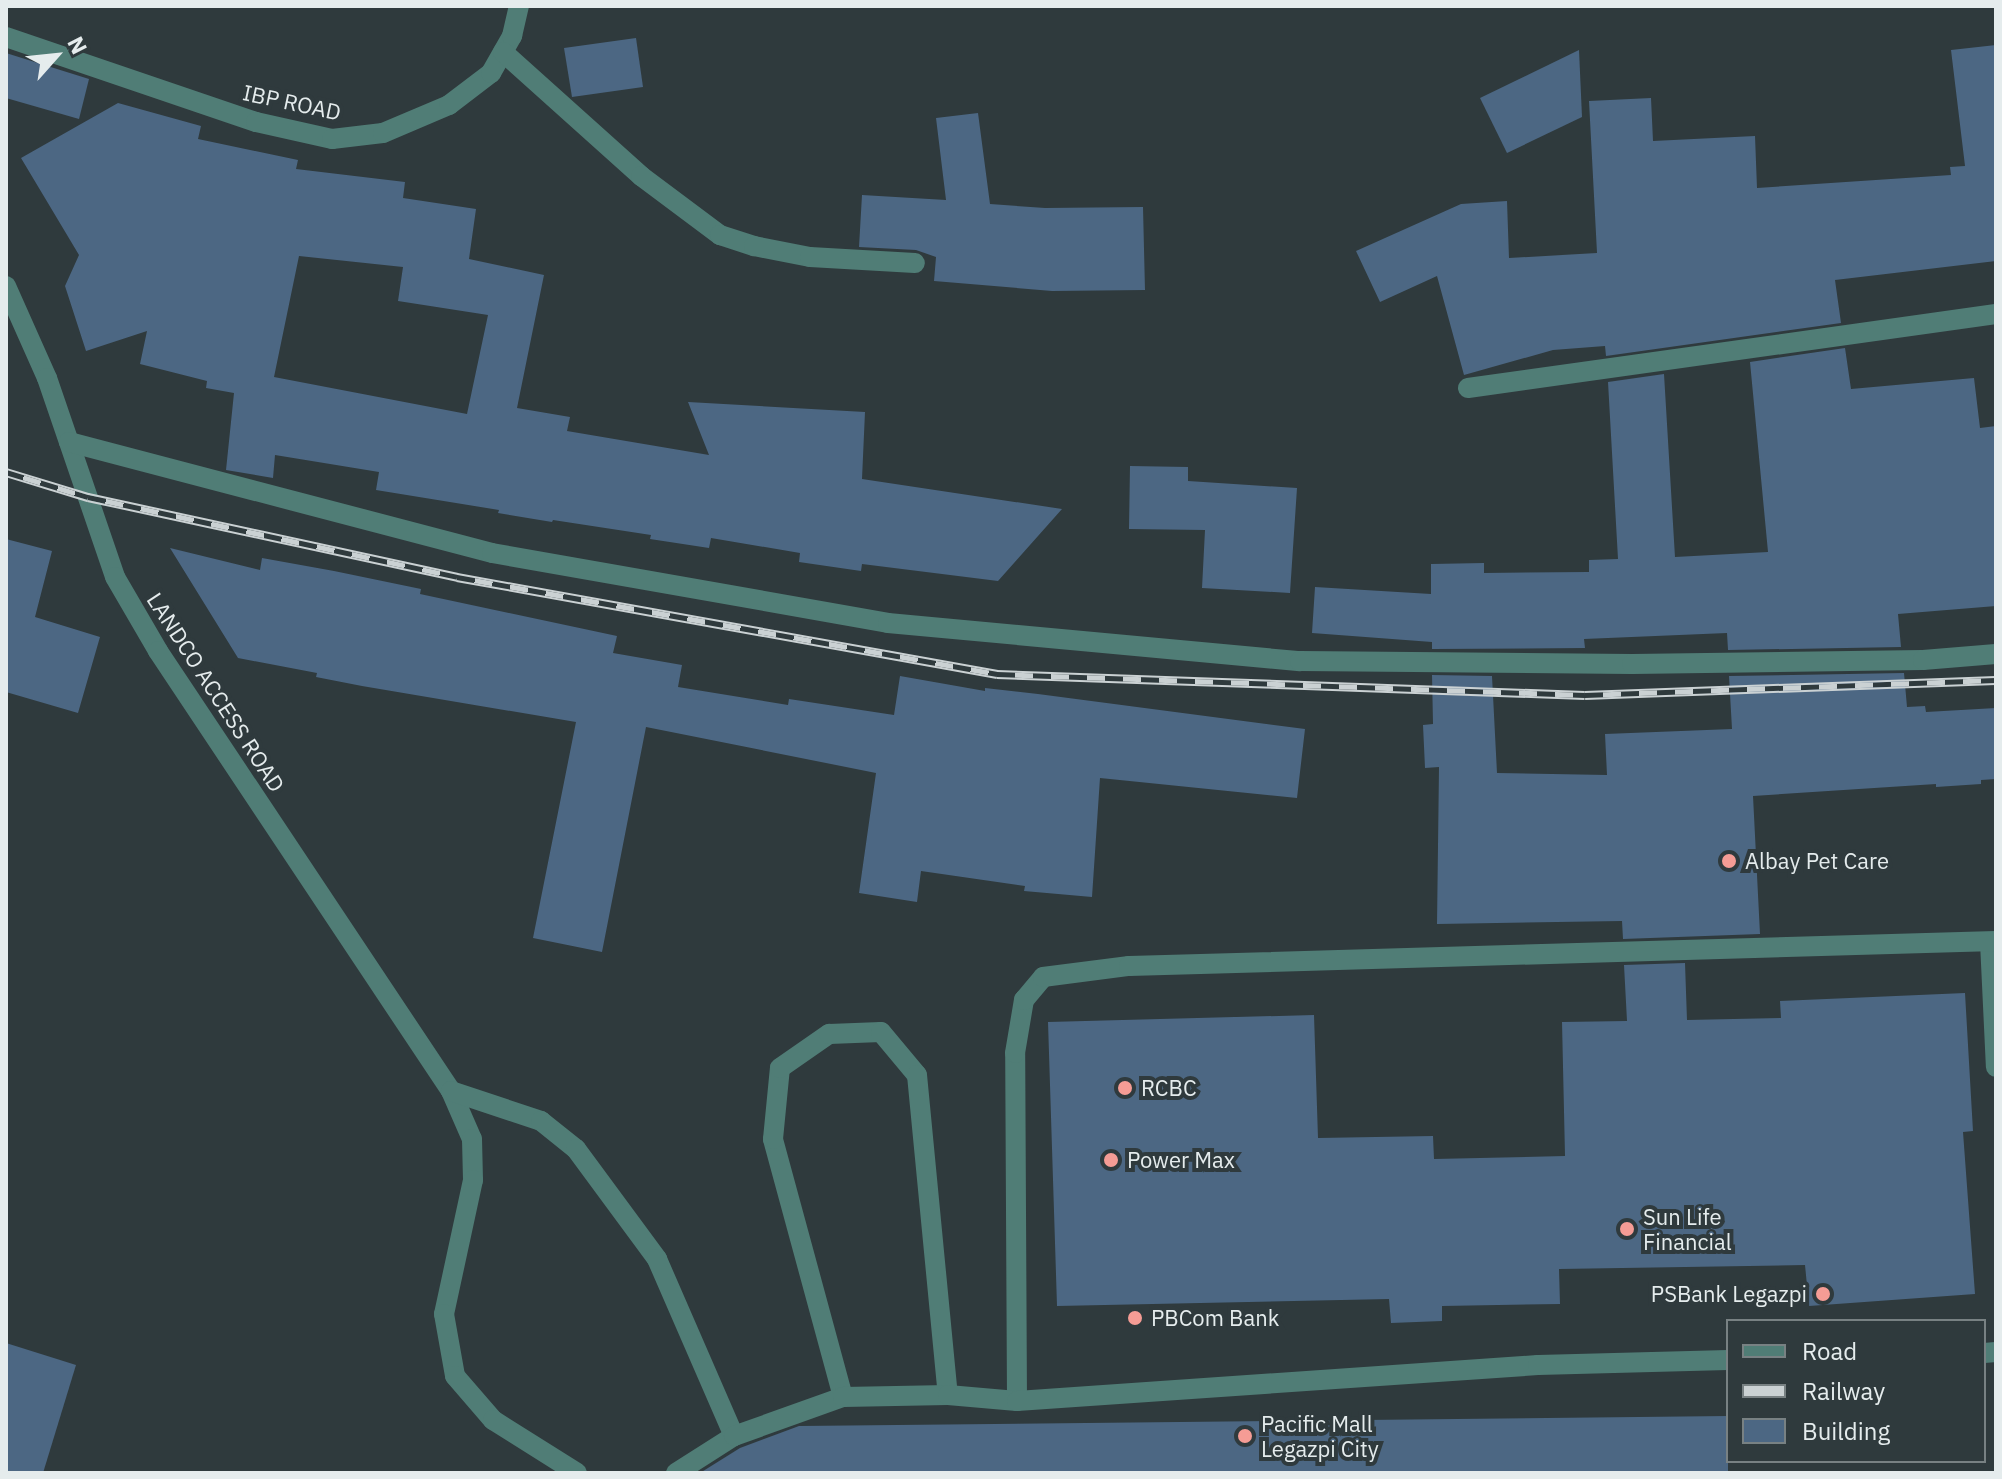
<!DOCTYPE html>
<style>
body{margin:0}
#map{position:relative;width:2002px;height:1479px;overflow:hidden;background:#2f3a3d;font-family:"IBM Plex Sans",sans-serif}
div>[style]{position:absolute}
.building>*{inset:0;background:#4c6783}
.minor>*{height:20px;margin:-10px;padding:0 10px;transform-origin:10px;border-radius:10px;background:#507d76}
.rail>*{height:9px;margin-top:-4.5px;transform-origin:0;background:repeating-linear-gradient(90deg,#2f3a3d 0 18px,#cad1d3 0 36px);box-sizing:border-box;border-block:2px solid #cad1d3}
.dots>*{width:22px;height:22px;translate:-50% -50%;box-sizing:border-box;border:4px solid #2f3a3d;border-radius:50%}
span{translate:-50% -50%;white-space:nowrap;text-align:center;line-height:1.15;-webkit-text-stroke:8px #2f3a3d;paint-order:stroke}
.street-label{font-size:22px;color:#e5eced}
.poi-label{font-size:22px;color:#e5eced}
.left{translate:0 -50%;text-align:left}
.right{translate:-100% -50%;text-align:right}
.frame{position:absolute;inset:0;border:8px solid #e5eced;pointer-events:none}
.legend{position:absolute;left:1726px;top:1319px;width:260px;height:144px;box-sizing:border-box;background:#2f3a3d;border:2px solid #788183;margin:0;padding:10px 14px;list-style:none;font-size:24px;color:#e5eced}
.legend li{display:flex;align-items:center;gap:16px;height:40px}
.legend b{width:40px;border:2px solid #788183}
.north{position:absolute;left:16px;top:16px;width:80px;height:80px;-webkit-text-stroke:6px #2f3a3d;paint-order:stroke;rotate:63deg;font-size:22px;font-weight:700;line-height:32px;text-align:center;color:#e5eced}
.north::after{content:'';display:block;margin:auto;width:28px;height:36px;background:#e5eced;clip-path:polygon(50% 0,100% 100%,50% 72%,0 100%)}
</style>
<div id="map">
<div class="building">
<i style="clip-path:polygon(636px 38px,643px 87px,572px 97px,564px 48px)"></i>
<i style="clip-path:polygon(1996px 45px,1996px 261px,1835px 280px,1841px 323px,1606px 356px,1605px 346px,1553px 350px,1464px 375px,1437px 276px,1380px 302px,1356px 251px,1461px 204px,1507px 201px,1509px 258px,1597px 253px,1589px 101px,1651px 98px,1653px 141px,1755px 136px,1757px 188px,1951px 175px,1950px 167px,1965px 166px,1951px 50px)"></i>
<i style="clip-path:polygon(1579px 50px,1582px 117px,1507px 153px,1480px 98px)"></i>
<i style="clip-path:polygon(6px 53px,89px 79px,79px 119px,6px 98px)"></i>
<i style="clip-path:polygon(evenodd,118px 103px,201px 126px,198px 139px,298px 160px,296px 169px,405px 182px,403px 198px,476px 209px,469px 259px,544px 275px,517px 408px,570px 417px,567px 431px,709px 455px,688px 402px,865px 412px,862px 479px,1062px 509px,998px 581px,862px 564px,861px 571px,799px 562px,800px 553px,711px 538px,709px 548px,650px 539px,651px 535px,553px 520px,552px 522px,498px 513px,499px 510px,376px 490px,379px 472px,275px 455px,273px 478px,226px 470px,234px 393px,206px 388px,207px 381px,140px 364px,147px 331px,86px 351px,65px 286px,79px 255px,21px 158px,118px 103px,299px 256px,403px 267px,398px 301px,488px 315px,467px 414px,274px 377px,299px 256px)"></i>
<i style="clip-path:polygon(978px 113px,990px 204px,1045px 208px,1143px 207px,1145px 290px,1052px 291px,934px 281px,936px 257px,916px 250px,859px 247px,862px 195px,946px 200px,936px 118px)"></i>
<i style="clip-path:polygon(1845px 348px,1851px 389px,1974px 378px,1980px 428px,1996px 426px,1996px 606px,1898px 614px,1901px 647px,1728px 650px,1727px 633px,1584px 639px,1585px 648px,1432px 649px,1432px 642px,1312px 633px,1315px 587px,1431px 594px,1431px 564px,1484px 563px,1484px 573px,1589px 572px,1589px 560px,1618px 559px,1608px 382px,1664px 374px,1675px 557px,1768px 552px,1750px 362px)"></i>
<i style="clip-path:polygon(1130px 466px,1188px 467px,1188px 481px,1297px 488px,1290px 593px,1202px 588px,1205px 530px,1129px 529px)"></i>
<i style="clip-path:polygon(6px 539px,52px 551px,35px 617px,100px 637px,78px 713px,6px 692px)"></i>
<i style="clip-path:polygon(170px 548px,260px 570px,262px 558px,334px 571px,421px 589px,420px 594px,617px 636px,613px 653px,682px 665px,678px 687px,788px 705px,789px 699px,894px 715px,900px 676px,985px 691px,985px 688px,1038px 694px,1305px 729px,1297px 798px,1100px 778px,1092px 897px,1024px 891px,1025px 886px,921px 871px,917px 902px,859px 893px,876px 773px,646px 727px,602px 952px,533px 938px,576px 722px,362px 686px,316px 677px,317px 673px,238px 658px)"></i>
<i style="clip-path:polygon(1904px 673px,1907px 707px,1925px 706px,1926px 712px,1996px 708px,1996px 779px,1981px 780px,1981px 784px,1936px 787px,1936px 784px,1753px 796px,1760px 934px,1623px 939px,1622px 921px,1437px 924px,1439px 767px,1425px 768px,1423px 725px,1433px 724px,1432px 675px,1492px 676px,1497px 773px,1607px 775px,1605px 734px,1732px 729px,1729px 676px)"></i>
<i style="clip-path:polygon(1685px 963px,1687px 1020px,1781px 1018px,1780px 1001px,1965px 993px,1973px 1131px,1963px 1132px,1975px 1294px,1809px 1306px,1805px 1265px,1559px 1269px,1560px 1304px,1442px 1306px,1442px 1321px,1391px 1323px,1389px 1299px,1057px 1306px,1048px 1022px,1314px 1015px,1318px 1138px,1433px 1136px,1434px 1159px,1565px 1156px,1562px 1022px,1627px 1021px,1624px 965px)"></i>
<i style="clip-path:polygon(6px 1343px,76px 1365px,43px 1473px,6px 1473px)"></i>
<i style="clip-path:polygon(1728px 1416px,1728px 1473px,700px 1473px,740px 1448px,799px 1426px)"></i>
</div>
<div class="minor">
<i style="left:6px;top:37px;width:264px;rotate:18.8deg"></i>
<i style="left:256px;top:122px;width:78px;rotate:12.6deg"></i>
<i style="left:332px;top:139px;width:51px;rotate:-6.7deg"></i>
<i style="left:383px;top:133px;width:72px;rotate:-23deg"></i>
<i style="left:449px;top:105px;width:53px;rotate:-37.3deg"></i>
<i style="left:491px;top:73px;width:43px;rotate:-60.4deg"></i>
<i style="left:512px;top:36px;width:31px;rotate:-77deg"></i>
<i style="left:503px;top:52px;width:186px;rotate:41.9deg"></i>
<i style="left:641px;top:176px;width:99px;rotate:36.8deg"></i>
<i style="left:720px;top:235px;width:36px;rotate:18deg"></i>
<i style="left:754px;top:246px;width:57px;rotate:11.1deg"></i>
<i style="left:810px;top:257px;width:105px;rotate:3.3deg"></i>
<i style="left:6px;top:286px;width:101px;rotate:66deg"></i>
<i style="left:47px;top:378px;width:210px;rotate:71.1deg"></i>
<i style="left:115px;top:577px;width:86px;rotate:59.8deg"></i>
<i style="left:158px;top:651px;width:529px;rotate:56.34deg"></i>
<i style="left:451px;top:1091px;width:52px;rotate:66.4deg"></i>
<i style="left:472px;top:1139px;width:41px;rotate:88.6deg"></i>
<i style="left:473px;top:1180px;width:137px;rotate:102.2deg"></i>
<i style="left:444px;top:1314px;width:63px;rotate:79.9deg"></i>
<i style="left:455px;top:1376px;width:58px;rotate:49.2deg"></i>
<i style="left:493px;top:1420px;width:99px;rotate:32.2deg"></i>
<i style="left:1468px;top:388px;width:533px;rotate:-7.98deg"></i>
<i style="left:69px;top:442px;width:437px;rotate:14.7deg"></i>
<i style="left:492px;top:553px;width:402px;rotate:10deg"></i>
<i style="left:888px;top:623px;width:414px;rotate:5.3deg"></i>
<i style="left:1300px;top:661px;width:332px;rotate:0.5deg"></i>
<i style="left:1632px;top:664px;width:291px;rotate:-0.8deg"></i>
<i style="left:1923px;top:660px;width:73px;rotate:-4.7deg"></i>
<i style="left:1990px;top:942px;width:125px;rotate:87.3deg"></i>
<i style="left:451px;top:1091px;width:95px;rotate:18.4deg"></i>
<i style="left:541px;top:1121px;width:45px;rotate:38.7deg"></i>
<i style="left:576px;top:1149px;width:137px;rotate:53.6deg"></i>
<i style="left:657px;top:1259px;width:193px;rotate:66.5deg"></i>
<i style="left:1984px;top:1353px;width:12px;rotate:-5deg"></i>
<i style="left:843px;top:1397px;width:267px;rotate:-105.2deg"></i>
<i style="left:773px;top:1139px;width:71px;rotate:-84.4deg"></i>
<i style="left:780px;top:1068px;width:60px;rotate:-34.8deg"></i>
<i style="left:829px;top:1034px;width:52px;rotate:-2.2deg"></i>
<i style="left:881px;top:1032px;width:56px;rotate:50.1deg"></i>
<i style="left:917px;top:1075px;width:321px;rotate:84.5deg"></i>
<i style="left:1017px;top:1401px;width:348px;rotate:-90.3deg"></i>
<i style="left:1015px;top:1053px;width:54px;rotate:-80.4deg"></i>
<i style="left:1024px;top:1000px;width:30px;rotate:-50deg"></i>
<i style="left:1043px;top:977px;width:87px;rotate:-7.3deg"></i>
<i style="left:1129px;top:966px;width:867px;rotate:-1.65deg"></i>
<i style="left:676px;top:1473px;width:69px;rotate:-32.5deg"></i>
<i style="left:734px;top:1436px;width:116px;rotate:-19.7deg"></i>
<i style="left:843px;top:1397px;width:105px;rotate:-1.1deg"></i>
<i style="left:948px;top:1395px;width:69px;rotate:5deg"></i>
<i style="left:1017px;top:1401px;width:522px;rotate:-3.95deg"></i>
<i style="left:1538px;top:1365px;width:190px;rotate:-1.5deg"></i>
</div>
<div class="rail">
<i style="left:6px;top:472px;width:86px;rotate:17deg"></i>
<i style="left:88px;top:497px;width:378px;rotate:12.2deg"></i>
<i style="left:457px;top:577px;width:549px;rotate:10.18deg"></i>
<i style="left:997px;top:674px;width:588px;rotate:2.05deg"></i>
<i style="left:1585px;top:695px;width:411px;rotate:-2.1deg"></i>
</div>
<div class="dots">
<i style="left:1729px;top:861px;background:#f59c95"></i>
<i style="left:1125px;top:1088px;background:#f59c95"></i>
<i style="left:1111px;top:1160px;background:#f59c95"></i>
<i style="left:1627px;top:1229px;background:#f59c95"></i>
<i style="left:1823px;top:1294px;background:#f59c95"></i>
<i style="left:1135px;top:1318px;background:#f59c95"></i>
<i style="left:1245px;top:1436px;background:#f59c95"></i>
</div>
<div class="street-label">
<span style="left:292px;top:102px;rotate:12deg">IBP ROAD</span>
<span style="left:216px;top:692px;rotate:57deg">LANDCO ACCESS ROAD</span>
</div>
<div class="poi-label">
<span class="left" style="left:1745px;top:861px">Albay Pet Care</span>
<span class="left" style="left:1141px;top:1088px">RCBC</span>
<span class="left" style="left:1127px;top:1160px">Power Max</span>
<span class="left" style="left:1643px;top:1229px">Sun Life<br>Financial</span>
<span class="right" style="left:1807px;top:1294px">PSBank Legazpi</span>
<span class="left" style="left:1151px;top:1318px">PBCom Bank</span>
<span class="left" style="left:1261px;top:1436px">Pacific Mall<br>Legazpi City</span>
</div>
<div class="frame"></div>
<ul class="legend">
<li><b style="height:10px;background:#507d76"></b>Road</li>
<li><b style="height:10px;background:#cad1d3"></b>Railway</li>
<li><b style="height:22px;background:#4c6783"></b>Building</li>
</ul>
<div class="north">N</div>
</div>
